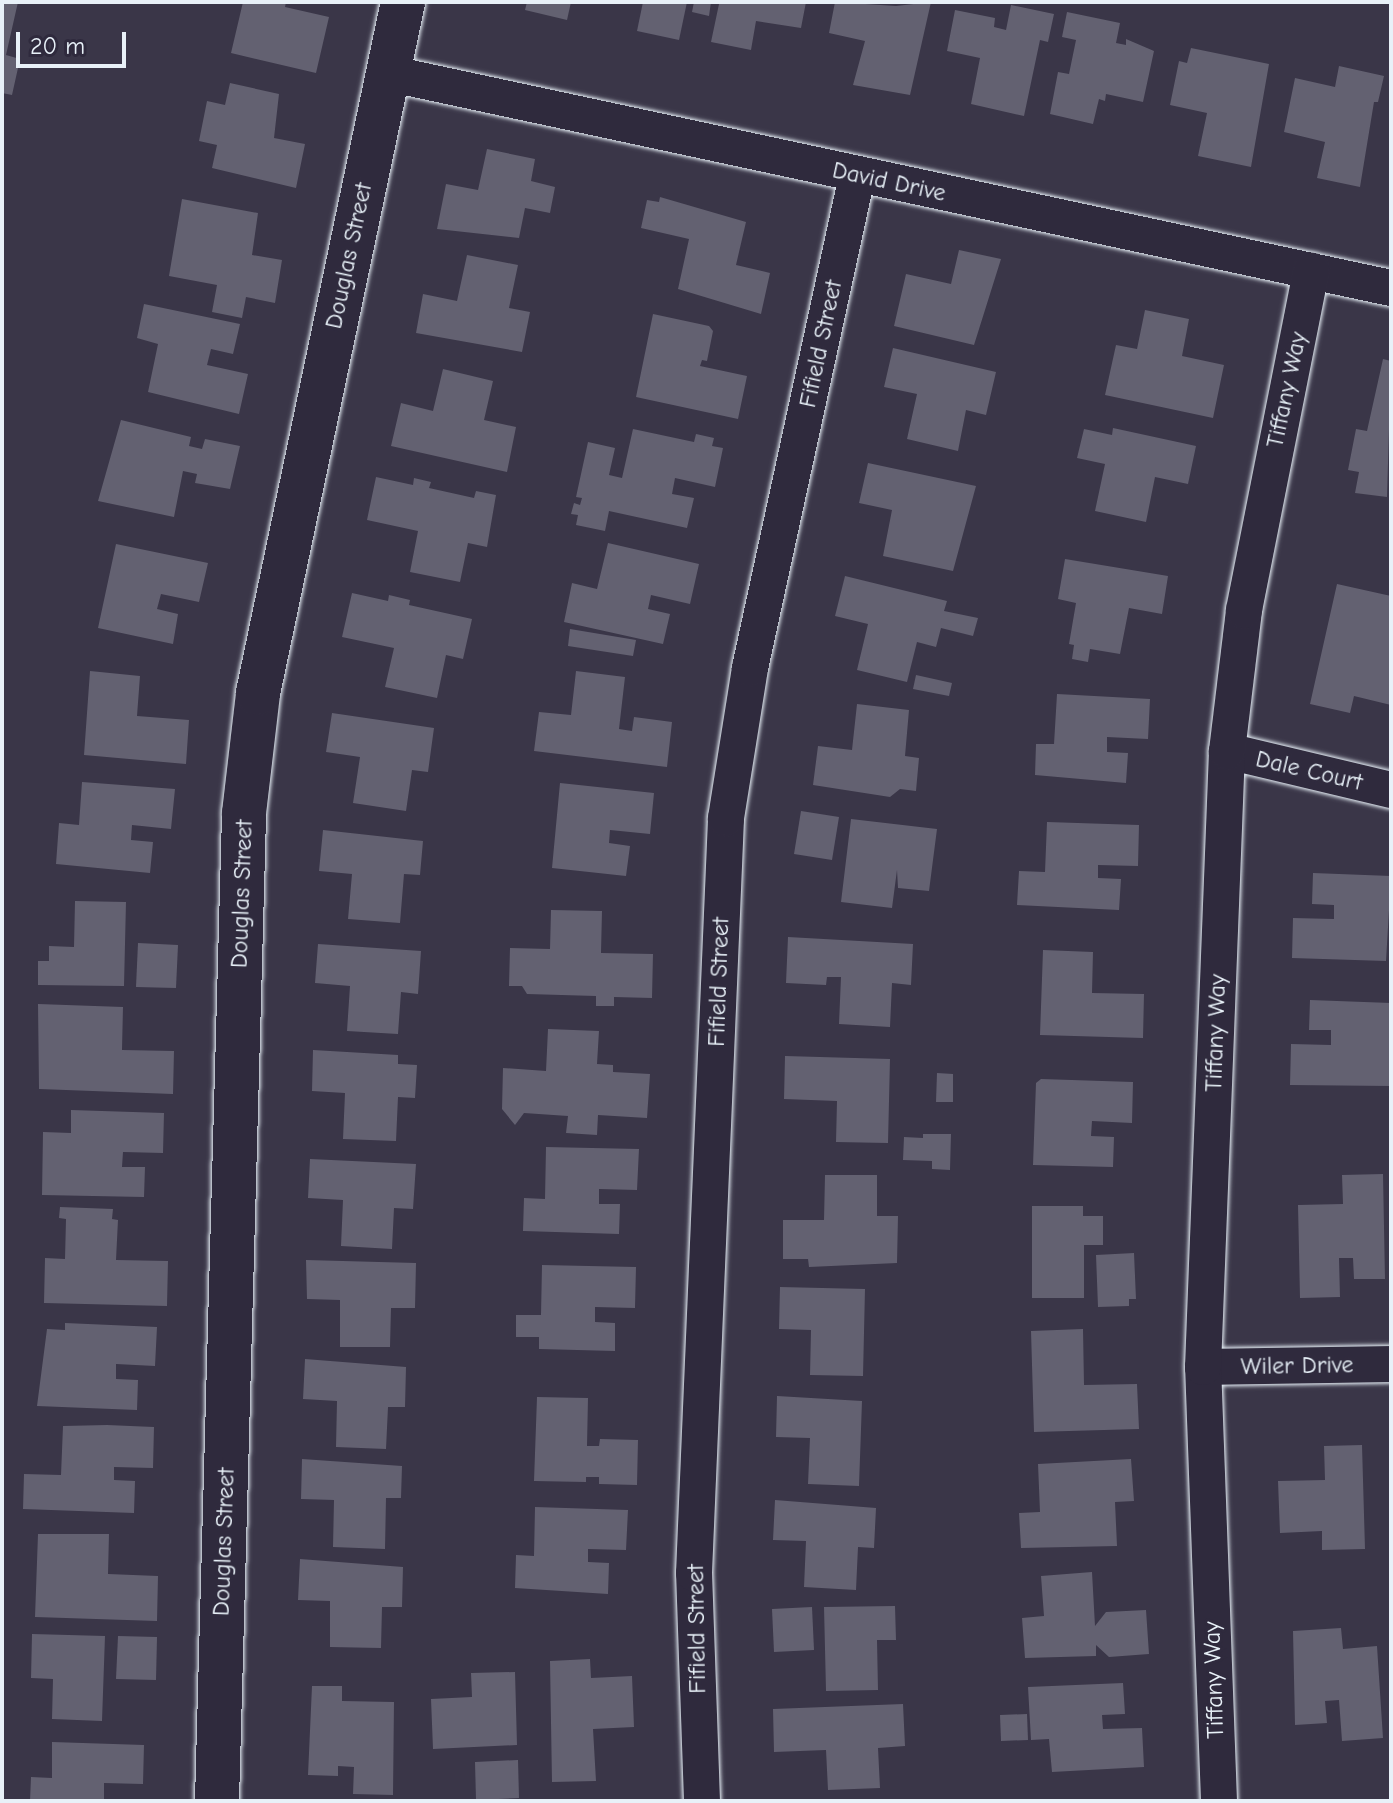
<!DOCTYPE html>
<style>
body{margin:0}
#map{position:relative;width:1393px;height:1803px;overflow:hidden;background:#3a3648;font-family:"Comic Neue",sans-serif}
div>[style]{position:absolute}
.building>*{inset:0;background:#636171}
.roads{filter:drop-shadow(0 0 2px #e8f1f8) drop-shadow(0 0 2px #e8f1f8)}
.minor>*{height:36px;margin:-18px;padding:0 18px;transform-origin:18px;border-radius:18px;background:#2f2a3d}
.tertiary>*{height:44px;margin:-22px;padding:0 22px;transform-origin:22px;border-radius:22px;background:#2f2a3d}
span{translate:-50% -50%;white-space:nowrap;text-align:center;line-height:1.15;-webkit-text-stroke:6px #2f2a3d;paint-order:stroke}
.street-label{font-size:24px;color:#e8f1f8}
.frame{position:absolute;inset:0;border:4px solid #e8f1f8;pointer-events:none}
.scale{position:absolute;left:16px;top:32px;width:110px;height:36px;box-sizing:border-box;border:4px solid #e8f1f8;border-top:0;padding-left:10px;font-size:24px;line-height:28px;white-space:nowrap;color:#e8f1f8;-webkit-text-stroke:6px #2f2a3d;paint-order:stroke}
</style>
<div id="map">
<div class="building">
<i style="clip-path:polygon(2px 2px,18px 2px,6px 55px,20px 59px,12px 95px,2px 93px)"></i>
<i style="clip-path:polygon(243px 2px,286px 2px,285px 7px,329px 17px,316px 73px,231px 53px)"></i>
<i style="clip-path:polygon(527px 2px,571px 2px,567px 20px,525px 10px)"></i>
<i style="clip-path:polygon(643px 2px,687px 2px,679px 40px,637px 31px)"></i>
<i style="clip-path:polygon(694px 2px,711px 2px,709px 16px,692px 12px)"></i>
<i style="clip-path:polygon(806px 2px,801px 28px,756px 21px,751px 50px,711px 42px,719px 4px)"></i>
<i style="clip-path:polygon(835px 2px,896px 6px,931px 2px,910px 95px,853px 85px,865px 41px,829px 33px)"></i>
<i style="clip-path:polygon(1011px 5px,1054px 14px,1048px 42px,1040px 40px,1024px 116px,971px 104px,980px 58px,947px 51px,955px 10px,995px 18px,994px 27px,1006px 30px)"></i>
<i style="clip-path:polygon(1067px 12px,1120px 23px,1116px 43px,1126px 45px,1126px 39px,1154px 51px,1143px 102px,1106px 94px,1105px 101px,1099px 99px,1093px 124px,1050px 114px,1058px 72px,1069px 74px,1076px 40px,1062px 37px)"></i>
<i style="clip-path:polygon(1191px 48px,1269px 64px,1251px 167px,1198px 156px,1207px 113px,1170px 105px,1179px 61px,1187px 63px)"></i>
<i style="clip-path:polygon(1339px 66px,1384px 76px,1378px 102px,1374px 102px,1360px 187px,1317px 178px,1325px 142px,1284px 132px,1295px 78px,1335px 87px)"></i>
<i style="clip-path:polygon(230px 83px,279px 94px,274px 138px,305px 144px,296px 188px,212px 168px,217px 145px,199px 141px,207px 101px,225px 105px)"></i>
<i style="clip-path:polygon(487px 149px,535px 159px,531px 181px,555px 187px,550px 213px,525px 208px,519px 238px,437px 229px,446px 184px,478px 190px)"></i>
<i style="clip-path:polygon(660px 197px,746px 222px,736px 265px,770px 273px,761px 314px,678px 289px,689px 239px,641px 228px,647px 200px,659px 202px)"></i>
<i style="clip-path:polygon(182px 199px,258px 213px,252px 255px,282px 260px,275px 303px,246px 297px,242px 318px,212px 312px,217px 285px,169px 276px)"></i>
<i style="clip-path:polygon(959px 250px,1001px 259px,974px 345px,894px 326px,906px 274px,951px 284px)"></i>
<i style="clip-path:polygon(467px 255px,518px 265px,509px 308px,530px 312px,522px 352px,416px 333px,423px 294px,457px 301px)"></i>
<i style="clip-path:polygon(144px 304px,240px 324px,233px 354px,211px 349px,207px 365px,248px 374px,239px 414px,148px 392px,158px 344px,137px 338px)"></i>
<i style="clip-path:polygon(1145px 310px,1189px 319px,1182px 356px,1224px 365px,1213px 418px,1105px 395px,1116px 345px,1137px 349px)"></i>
<i style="clip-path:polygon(653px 314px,709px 326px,713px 331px,707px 361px,702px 360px,700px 366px,747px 376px,738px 419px,636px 397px)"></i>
<i style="clip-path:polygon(893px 348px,996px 372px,986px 415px,966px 410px,958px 451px,907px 439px,917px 394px,884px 387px)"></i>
<i style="clip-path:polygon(1383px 359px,1391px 361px,1387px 497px,1355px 493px,1359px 472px,1348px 470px,1356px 429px,1367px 431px)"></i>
<i style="clip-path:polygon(443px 369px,493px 381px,484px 420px,516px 427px,507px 472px,391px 446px,401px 403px,433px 411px)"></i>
<i style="clip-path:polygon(121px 420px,191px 437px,189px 446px,202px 449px,205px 439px,240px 446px,230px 489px,195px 483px,197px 474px,183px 471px,174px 517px,98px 501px)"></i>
<i style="clip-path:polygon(1113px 428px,1196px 446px,1188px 484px,1155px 477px,1146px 522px,1095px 511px,1105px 464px,1077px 458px,1084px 429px,1112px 435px)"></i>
<i style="clip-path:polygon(633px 429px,694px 442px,696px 434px,714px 438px,712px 446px,723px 448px,715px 487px,675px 478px,672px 494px,694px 498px,687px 528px,609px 511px,605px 531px,576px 525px,578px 515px,571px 514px,574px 503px,580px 505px,582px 498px,576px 497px,588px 442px,615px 448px,609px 475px,622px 478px)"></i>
<i style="clip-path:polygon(868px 463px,976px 486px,953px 571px,883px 556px,892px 510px,859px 503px)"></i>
<i style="clip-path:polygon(376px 477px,413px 485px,414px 478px,431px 482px,429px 488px,474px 498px,476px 491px,496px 495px,487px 547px,468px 543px,460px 582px,410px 572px,418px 531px,367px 520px)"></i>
<i style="clip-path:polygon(608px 543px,699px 564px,690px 604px,651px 595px,648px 609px,670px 614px,663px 644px,564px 622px,572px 583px,597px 589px)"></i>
<i style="clip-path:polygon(116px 544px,208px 563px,199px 602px,161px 594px,157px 609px,178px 614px,173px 644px,98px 628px)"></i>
<i style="clip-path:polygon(1065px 559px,1168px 576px,1162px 614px,1129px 608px,1120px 654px,1090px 649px,1088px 662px,1072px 659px,1074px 645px,1069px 644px,1076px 603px,1058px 599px)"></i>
<i style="clip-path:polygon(845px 576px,947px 601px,944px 611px,978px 618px,973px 636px,941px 628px,936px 647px,917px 642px,907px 682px,857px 670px,868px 624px,835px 616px)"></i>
<i style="clip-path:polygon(1337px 584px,1391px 596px,1391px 705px,1354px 696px,1350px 713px,1310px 704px)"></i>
<i style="clip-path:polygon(352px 593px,388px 601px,389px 595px,410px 600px,409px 605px,472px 619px,463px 659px,446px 655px,437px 698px,385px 687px,394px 648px,342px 637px)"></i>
<i style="clip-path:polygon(570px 629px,636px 640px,633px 656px,568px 646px)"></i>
<i style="clip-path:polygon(90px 671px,140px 676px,137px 716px,189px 720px,186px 764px,84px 755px)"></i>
<i style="clip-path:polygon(576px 671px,625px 677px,619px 729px,632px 731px,634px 717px,672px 722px,667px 767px,534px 751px,539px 712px,571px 715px)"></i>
<i style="clip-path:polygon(916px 675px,952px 683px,949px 696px,913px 689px)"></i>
<i style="clip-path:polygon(1057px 694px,1150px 699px,1148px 739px,1107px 737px,1107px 752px,1128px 753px,1126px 783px,1035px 775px,1036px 744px,1054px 744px)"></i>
<i style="clip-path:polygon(857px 704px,909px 710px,905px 756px,919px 758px,916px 791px,900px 789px,890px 797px,813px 785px,818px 746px,852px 750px)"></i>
<i style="clip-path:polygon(332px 713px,434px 728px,428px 772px,412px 770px,406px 811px,353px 803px,360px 757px,326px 752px)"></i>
<i style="clip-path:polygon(82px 782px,175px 789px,171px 829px,132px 825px,131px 840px,153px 842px,150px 873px,56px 864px,59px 823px,79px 825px)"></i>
<i style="clip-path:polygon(560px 783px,654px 793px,650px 834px,610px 830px,609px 843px,630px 846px,626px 876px,552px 868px)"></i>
<i style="clip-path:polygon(801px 811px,839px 817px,832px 860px,794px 854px)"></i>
<i style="clip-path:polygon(851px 819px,937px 829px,929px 891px,898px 888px,897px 870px,892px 908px,841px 902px)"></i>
<i style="clip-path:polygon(1047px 822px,1139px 825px,1138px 866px,1098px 865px,1098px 878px,1121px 879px,1119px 910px,1017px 905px,1019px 871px,1045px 872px)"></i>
<i style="clip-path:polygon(323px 830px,423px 841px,420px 875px,404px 874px,400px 923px,348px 919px,352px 874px,319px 871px)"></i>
<i style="clip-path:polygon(1313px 873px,1391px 876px,1386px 961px,1292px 958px,1293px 918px,1334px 919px,1334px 905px,1312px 904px)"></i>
<i style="clip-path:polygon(75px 901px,126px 902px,124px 986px,38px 985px,38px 961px,49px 961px,49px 946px,74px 947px)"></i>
<i style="clip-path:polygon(551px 910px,602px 911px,601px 953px,653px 954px,652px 998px,614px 997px,614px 1006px,596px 1006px,596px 996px,527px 994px,522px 986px,509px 986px,510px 948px,550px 949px)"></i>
<i style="clip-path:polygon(788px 937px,913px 944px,911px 985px,892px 983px,890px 1027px,839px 1024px,841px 977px,827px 977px,826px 985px,786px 983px)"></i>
<i style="clip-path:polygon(138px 943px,178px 945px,176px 988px,136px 987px)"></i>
<i style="clip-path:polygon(318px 944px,421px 951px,418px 994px,401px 992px,398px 1034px,347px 1031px,350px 986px,315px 983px)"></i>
<i style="clip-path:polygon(1043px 950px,1093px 952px,1092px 993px,1144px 994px,1143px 1038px,1040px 1035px)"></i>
<i style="clip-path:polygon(1310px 1000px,1391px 1003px,1391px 1086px,1290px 1085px,1291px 1044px,1331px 1045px,1331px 1030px,1309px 1030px)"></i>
<i style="clip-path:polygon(38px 1004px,123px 1007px,122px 1050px,174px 1051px,173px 1094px,39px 1089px)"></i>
<i style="clip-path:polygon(548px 1029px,599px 1031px,597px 1064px,613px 1065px,613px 1072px,650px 1074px,647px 1118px,598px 1115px,597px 1135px,566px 1133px,568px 1116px,524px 1113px,515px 1125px,502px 1109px,503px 1068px,546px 1071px)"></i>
<i style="clip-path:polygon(313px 1050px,398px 1055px,398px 1064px,417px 1065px,415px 1098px,398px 1097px,396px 1141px,343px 1139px,345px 1093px,312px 1091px)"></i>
<i style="clip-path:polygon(785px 1056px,890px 1059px,888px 1143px,836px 1142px,837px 1101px,784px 1099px)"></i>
<i style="clip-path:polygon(937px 1073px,953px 1074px,953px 1102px,936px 1102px)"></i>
<i style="clip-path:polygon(1041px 1079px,1133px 1082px,1132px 1123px,1092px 1121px,1091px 1136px,1114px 1137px,1113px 1167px,1033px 1165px,1036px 1083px)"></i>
<i style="clip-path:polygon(71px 1110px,164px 1113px,163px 1153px,123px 1152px,122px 1167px,145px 1167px,144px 1197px,42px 1195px,43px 1132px,71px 1133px)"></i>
<i style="clip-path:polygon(923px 1134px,951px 1134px,950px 1170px,932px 1169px,932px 1161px,903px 1160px,904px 1137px,923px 1138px)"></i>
<i style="clip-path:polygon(546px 1147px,639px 1149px,637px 1190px,599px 1189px,599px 1204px,620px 1204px,619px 1234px,523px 1231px,524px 1198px,545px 1199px)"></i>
<i style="clip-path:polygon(310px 1159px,416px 1164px,413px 1209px,394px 1208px,392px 1249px,341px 1246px,343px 1200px,308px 1198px)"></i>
<i style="clip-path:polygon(1383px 1174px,1385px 1279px,1354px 1279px,1353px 1258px,1339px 1258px,1340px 1297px,1300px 1298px,1298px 1205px,1343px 1204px,1342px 1175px)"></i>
<i style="clip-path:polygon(825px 1175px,877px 1175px,877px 1216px,898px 1216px,897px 1263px,809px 1267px,808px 1259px,783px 1259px,783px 1220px,824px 1220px)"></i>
<i style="clip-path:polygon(1032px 1206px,1083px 1206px,1083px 1216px,1103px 1216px,1103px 1245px,1084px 1245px,1084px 1298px,1032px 1298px)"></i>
<i style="clip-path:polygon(60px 1207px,113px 1209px,112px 1219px,118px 1220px,116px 1260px,168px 1261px,167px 1306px,44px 1303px,45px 1258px,65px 1259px,66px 1219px,59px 1218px)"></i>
<i style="clip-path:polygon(1134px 1253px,1136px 1299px,1129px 1299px,1129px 1306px,1098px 1307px,1096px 1255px)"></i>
<i style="clip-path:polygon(306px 1260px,416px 1263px,415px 1308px,391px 1308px,390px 1347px,340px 1347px,340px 1300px,307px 1299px)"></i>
<i style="clip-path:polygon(542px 1265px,636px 1267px,635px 1308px,595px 1307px,595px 1322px,615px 1323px,615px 1351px,539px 1349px,539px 1337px,516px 1337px,516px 1315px,541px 1315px)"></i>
<i style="clip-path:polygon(780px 1287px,865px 1289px,863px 1376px,810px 1375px,811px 1330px,779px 1329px)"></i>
<i style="clip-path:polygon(65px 1323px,157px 1327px,155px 1366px,116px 1364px,116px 1379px,138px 1380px,137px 1410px,37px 1406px,47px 1329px,65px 1330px)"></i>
<i style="clip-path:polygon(1083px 1329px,1084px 1385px,1137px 1384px,1139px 1429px,1034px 1432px,1031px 1331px)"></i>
<i style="clip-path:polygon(305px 1359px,406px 1367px,405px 1407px,388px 1407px,386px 1449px,336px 1447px,337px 1401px,303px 1399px)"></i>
<i style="clip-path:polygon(777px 1396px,862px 1401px,859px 1486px,808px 1484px,810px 1438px,776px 1437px)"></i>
<i style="clip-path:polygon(537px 1397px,588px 1398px,587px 1446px,599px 1446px,600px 1439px,638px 1440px,637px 1485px,599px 1484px,599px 1477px,586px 1477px,586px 1482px,534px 1481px)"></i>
<i style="clip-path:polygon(107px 1425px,154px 1427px,153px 1468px,114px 1467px,114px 1480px,135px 1481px,134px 1513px,23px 1509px,24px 1474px,61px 1475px,63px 1426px)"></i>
<i style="clip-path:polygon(1362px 1445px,1365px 1549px,1322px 1550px,1322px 1531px,1280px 1533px,1278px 1481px,1325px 1480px,1324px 1446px)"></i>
<i style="clip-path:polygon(302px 1459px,402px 1466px,401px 1498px,386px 1498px,385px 1549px,333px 1547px,334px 1500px,301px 1499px)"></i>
<i style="clip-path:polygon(1131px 1459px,1134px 1501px,1115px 1502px,1117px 1546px,1021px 1548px,1019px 1513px,1040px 1512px,1038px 1464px)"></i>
<i style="clip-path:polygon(775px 1500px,876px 1508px,874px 1548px,858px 1547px,856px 1590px,804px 1587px,806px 1541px,773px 1540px)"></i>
<i style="clip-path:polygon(535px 1507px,628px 1510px,626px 1550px,588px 1549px,588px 1562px,609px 1563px,608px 1594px,515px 1588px,516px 1555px,534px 1556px)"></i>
<i style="clip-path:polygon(38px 1534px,109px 1534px,108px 1574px,158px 1576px,157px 1621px,35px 1617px)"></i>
<i style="clip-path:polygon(300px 1559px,403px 1567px,402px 1607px,382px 1607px,381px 1648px,330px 1647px,330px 1601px,298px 1600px)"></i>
<i style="clip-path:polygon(1092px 1572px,1095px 1626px,1106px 1612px,1146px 1610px,1149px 1654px,1109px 1657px,1096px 1645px,1096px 1656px,1025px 1658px,1022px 1618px,1044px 1616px,1041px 1576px)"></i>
<i style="clip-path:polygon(895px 1606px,896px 1640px,877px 1640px,878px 1690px,826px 1691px,824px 1607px)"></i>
<i style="clip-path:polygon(812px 1607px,814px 1650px,774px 1652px,772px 1609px)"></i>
<i style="clip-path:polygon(1341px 1628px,1343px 1649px,1377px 1646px,1383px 1738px,1342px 1741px,1339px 1700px,1325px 1701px,1327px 1723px,1295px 1725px,1293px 1631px)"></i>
<i style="clip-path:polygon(32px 1634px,105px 1636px,102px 1721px,52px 1719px,53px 1679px,31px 1678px)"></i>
<i style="clip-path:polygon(118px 1636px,157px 1637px,156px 1680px,116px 1679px)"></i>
<i style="clip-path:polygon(590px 1659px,591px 1678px,632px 1676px,634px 1727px,593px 1729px,596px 1781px,552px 1782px,550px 1661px)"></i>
<i style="clip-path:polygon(515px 1672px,517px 1745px,433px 1749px,431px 1699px,472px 1697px,471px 1673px)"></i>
<i style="clip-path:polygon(1123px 1683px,1125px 1714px,1102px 1715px,1103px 1729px,1142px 1728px,1144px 1767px,1052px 1772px,1049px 1739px,1031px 1740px,1028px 1687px)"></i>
<i style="clip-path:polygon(312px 1686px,342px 1686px,342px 1701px,394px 1702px,393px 1795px,353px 1794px,354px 1767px,338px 1766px,338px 1776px,308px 1775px)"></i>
<i style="clip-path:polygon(903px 1704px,905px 1746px,878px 1748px,880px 1788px,828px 1790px,826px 1750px,774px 1752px,773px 1709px)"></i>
<i style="clip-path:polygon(1027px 1714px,1028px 1740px,1001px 1741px,1000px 1715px)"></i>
<i style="clip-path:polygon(52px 1742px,144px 1745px,143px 1784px,104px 1783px,104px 1801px,30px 1801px,31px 1777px,52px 1778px)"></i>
<i style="clip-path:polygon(518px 1760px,519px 1798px,476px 1800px,475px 1762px)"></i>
</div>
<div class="roads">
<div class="minor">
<i style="left:387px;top:73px;width:1027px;rotate:12.09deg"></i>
<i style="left:1227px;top:751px;width:169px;rotate:13.4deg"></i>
<i style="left:1203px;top:1367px;width:188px;rotate:-0.9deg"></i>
<i style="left:702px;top:1801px;width:228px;rotate:-92deg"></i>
<i style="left:694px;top:1573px;width:756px;rotate:-87.57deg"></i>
<i style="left:726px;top:818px;width:152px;rotate:-80.9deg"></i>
<i style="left:750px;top:668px;width:504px;rotate:-77.73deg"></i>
<i style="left:1219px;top:1801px;width:434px;rotate:-92.1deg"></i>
<i style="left:1203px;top:1367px;width:616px;rotate:-87.77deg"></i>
<i style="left:1227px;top:751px;width:142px;rotate:-83.1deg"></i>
<i style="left:1244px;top:610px;width:346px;rotate:-78.8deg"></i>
</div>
<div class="tertiary">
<i style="left:217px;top:1801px;width:988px;rotate:-88.43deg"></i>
<i style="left:244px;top:813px;width:121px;rotate:-83.3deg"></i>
<i style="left:258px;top:693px;width:706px;rotate:-78.15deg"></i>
</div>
</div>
<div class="street-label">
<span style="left:889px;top:182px;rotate:12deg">David Drive</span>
<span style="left:349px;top:256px;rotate:-78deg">Douglas Street</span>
<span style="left:821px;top:344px;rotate:-78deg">Fifield Street</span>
<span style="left:1287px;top:390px;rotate:-78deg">Tiffany Way</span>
<span style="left:1309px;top:771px;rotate:13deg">Dale Court</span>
<span style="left:242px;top:894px;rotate:-88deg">Douglas Street</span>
<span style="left:719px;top:982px;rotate:-88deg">Fifield Street</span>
<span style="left:1216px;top:1033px;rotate:-88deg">Tiffany Way</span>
<span style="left:1297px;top:1366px;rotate:-1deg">Wiler Drive</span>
<span style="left:224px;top:1542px;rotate:-88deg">Douglas Street</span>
<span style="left:697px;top:1629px;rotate:-91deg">Fifield Street</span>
<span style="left:1214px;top:1680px;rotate:-92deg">Tiffany Way</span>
</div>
<div class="frame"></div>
<div class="scale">20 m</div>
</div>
